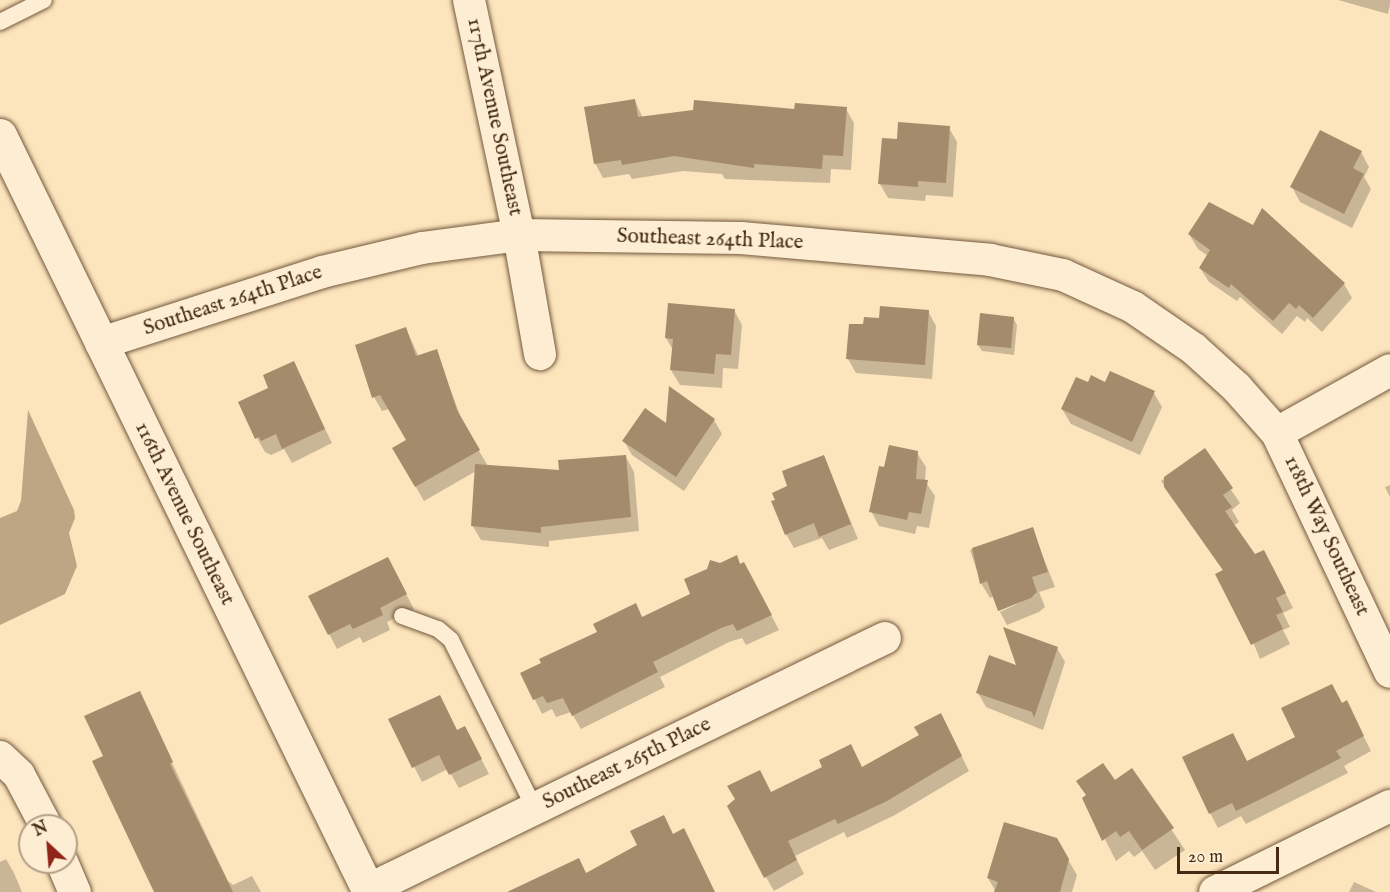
<!DOCTYPE html>
<style>
body{margin:0}
#map{position:relative;width:1390px;height:892px;overflow:hidden;background:#fce4bc;font-family:"IM FELL English",serif}
div>[style]{position:absolute}
.water>*{inset:0;background:#bea583}
.shadow>*{inset:0;background:#0003}
.building>*{inset:0;background:#a48b6b}
.roads{filter:drop-shadow(0 0 2px #73593d) drop-shadow(0 0 2px #73593d)}
.lane>*{height:16px;margin:-8px;padding:0 8px;transform-origin:8px;border-radius:8px;background:#fdedd3}
.street>*{height:32px;margin:-16px;padding:0 16px;transform-origin:16px;border-radius:16px;background:#fdedd3}
.secondary>*{height:33px;margin:-16.5px;padding:0 16.5px;transform-origin:16.5px;border-radius:16.5px;background:#fdedd3}
span{translate:-50% -50%;white-space:nowrap;text-align:center;line-height:1.15;-webkit-text-stroke:4.5px #fdedd3;paint-order:stroke}
.street-label{font-size:21px;color:#452b13}
.north{position:absolute;left:18px;top:814px;width:60px;height:60px;box-sizing:border-box;background:#fdedd3;border:2px solid #b39f86;border-radius:50%;rotate:334deg;font-size:16px;font-weight:700;line-height:24px;text-align:center;color:#452b13}
.north::after{content:'';display:block;margin:auto;width:21px;height:27px;background:#8f2418;clip-path:polygon(50% 0,100% 100%,50% 72%,0 100%)}
.scale{position:absolute;left:1177px;top:847px;width:102px;height:27px;box-sizing:border-box;border:3px solid #452b13;border-top:0;padding-left:8px;font-size:18px;line-height:21px;white-space:nowrap;color:#452b13;-webkit-text-stroke:4px #fdedd3;paint-order:stroke}
</style>
<div id="map">
<div class="water">
<i style="clip-path:polygon(28px 410px,74px 510px,75px 518px,69px 533px,77px 566px,65px 594px,0 625px,0 518px,17px 511px,21px 501px)"></i>
</div>
<div class="shadow">
<i style="clip-path:polygon(1338px 0,1390px 0,1390px 5px,1388px 14px)"></i>
<i style="clip-path:polygon(635px 101px,643px 118px,846px 109px,854px 123px,851px 170px,831px 169px,830px 183px,725px 179px,722px 174px,683px 171px,632px 179px,629px 174px,603px 178px,595px 163px)"></i>
<i style="clip-path:polygon(949px 128px,957px 142px,953px 197px,926px 195px,925px 201px,888px 198px,880px 184px,898px 141px)"></i>
<i style="clip-path:polygon(1361px 152px,1369px 167px,1364px 177px,1371px 189px,1352px 228px,1300px 202px,1292px 187px)"></i>
<i style="clip-path:polygon(1253px 227px,1344px 284px,1352px 298px,1322px 332px,1307px 318px,1305px 322px,1297px 316px,1282px 334px,1240px 297px,1237px 301px,1209px 282px,1200px 268px,1208px 256px,1198px 249px,1189px 234px)"></i>
<i style="clip-path:polygon(734px 310px,742px 325px,738px 369px,723px 368px,722px 388px,680px 385px,671px 370px,673px 350px,666px 338px)"></i>
<i style="clip-path:polygon(928px 311px,936px 326px,932px 379px,856px 373px,848px 359px,864px 326px)"></i>
<i style="clip-path:polygon(1013px 318px,1017px 325px,1014px 355px,982px 351px,978px 345px)"></i>
<i style="clip-path:polygon(406px 329px,419px 357px,436px 351px,464px 426px,488px 466px,561px 472px,626px 457px,634px 472px,639px 531px,549px 541px,549px 547px,481px 540px,472px 525px,476px 471px,424px 501px,394px 449px,408px 440px,389px 409px,382px 411px,374px 397px)"></i>
<i style="clip-path:polygon(293px 363px,332px 443px,292px 463px,284px 449px,271px 455px,265px 452px,257px 438px,270px 389px)"></i>
<i style="clip-path:polygon(1088px 384px,1154px 393px,1162px 407px,1140px 455px,1071px 424px,1062px 409px)"></i>
<i style="clip-path:polygon(714px 420px,722px 434px,684px 491px,632px 455px,624px 441px)"></i>
<i style="clip-path:polygon(1204px 450px,1240px 503px,1232px 510px,1239px 522px,1233px 526px,1255px 556px,1272px 566px,1293px 608px,1283px 613px,1290px 627px,1283px 630px,1290px 644px,1260px 659px,1224px 572px,1161px 481px)"></i>
<i style="clip-path:polygon(917px 453px,926px 467px,925px 481px,935px 496px,929px 528px,917px 526px,915px 534px,879px 526px,871px 511px,885px 469px)"></i>
<i style="clip-path:polygon(824px 457px,858px 539px,829px 550px,822px 538px,794px 548px,786px 534px,789px 487px)"></i>
<i style="clip-path:polygon(1390px 485px,1390px 497px,1385px 487px)"></i>
<i style="clip-path:polygon(1032px 529px,1055px 587px,1039px 592px,1045px 607px,1039px 612px,1007px 625px,1000px 612px,1038px 594px,999px 611px,994px 596px,990px 598px,981px 583px,970px 550px)"></i>
<i style="clip-path:polygon(741px 566px,752px 579px,779px 630px,746px 645px,742px 638px,729px 642px,660px 677px,665px 687px,581px 729px,571px 712px,556px 717px,552px 709px,542px 714px,522px 674px,692px 594px)"></i>
<i style="clip-path:polygon(394px 571px,414px 609px,387px 622px,390px 630px,363px 643px,360px 637px,337px 649px,310px 597px)"></i>
<i style="clip-path:polygon(1057px 648px,1065px 662px,1043px 730px,986px 707px,978px 693px)"></i>
<i style="clip-path:polygon(139px 693px,228px 881px,233px 885px,252px 876px,261px 892px,156px 892px,105px 756px)"></i>
<i style="clip-path:polygon(1342px 704px,1354px 717px,1371px 751px,1344px 766px,1348px 773px,1246px 824px,1241px 816px,1218px 828px,1210px 813px,1247px 762px,1297px 738px)"></i>
<i style="clip-path:polygon(390px 720px,458px 732px,473px 743px,489px 774px,459px 788px,448px 769px,422px 782px)"></i>
<i style="clip-path:polygon(948px 729px,969px 771px,895px 815px,847px 838px,844px 832px,795px 856px,804px 874px,774px 891px,766px 877px,771px 794px,862px 768px)"></i>
<i style="clip-path:polygon(1132px 770px,1185px 850px,1155px 870px,1142px 851px,1134px 857px,1129px 851px,1116px 861px,1084px 798px)"></i>
<i style="clip-path:polygon(1056px 839px,1077px 875px,1072px 892px,996px 892px,988px 878px)"></i>
<i style="clip-path:polygon(6px 859px,14px 873px,22px 892px,0 892px,0 862px)"></i>
<i style="clip-path:polygon(1354px 882px,1376px 892px,1349px 892px)"></i>
</div>
<div class="building">
<i style="clip-path:polygon(635px 99px,638px 117px,693px 110px,694px 100px,794px 109px,795px 103px,847px 107px,843px 156px,823px 155px,822px 169px,754px 164px,754px 168px,674px 156px,622px 165px,621px 160px,594px 164px,584px 107px)"></i>
<i style="clip-path:polygon(898px 122px,950px 126px,946px 183px,918px 181px,918px 187px,878px 184px,882px 138px,897px 139px)"></i>
<i style="clip-path:polygon(1320px 130px,1362px 151px,1353px 168px,1364px 174px,1344px 214px,1290px 187px)"></i>
<i style="clip-path:polygon(1209px 202px,1253px 225px,1262px 208px,1345px 283px,1313px 318px,1299px 305px,1296px 309px,1289px 303px,1273px 321px,1231px 284px,1229px 288px,1199px 268px,1210px 250px,1188px 234px)"></i>
<i style="clip-path:polygon(668px 303px,735px 309px,731px 355px,716px 354px,714px 374px,670px 370px,673px 339px,665px 338px)"></i>
<i style="clip-path:polygon(880px 306px,929px 310px,925px 365px,846px 359px,849px 324px,863px 324px,864px 317px,879px 318px)"></i>
<i style="clip-path:polygon(980px 313px,1014px 317px,1011px 348px,977px 345px)"></i>
<i style="clip-path:polygon(406px 327px,416px 356px,437px 349px,457px 410px,480px 450px,415px 487px,392px 448px,406px 440px,380px 395px,372px 398px,355px 345px)"></i>
<i style="clip-path:polygon(294px 361px,325px 429px,282px 449px,276px 434px,261px 441px,259px 437px,255px 439px,238px 402px,268px 388px,263px 375px)"></i>
<i style="clip-path:polygon(1110px 371px,1155px 391px,1132px 442px,1061px 409px,1076px 377px,1088px 382px,1091px 375px,1105px 382px)"></i>
<i style="clip-path:polygon(669px 386px,715px 419px,676px 477px,622px 441px,645px 408px,666px 423px)"></i>
<i style="clip-path:polygon(889px 445px,918px 451px,916px 479px,928px 480px,921px 514px,909px 512px,907px 520px,869px 512px,879px 466px,884px 467px)"></i>
<i style="clip-path:polygon(1205px 448px,1233px 488px,1223px 495px,1232px 507px,1225px 511px,1255px 554px,1264px 550px,1286px 593px,1276px 598px,1283px 612px,1276px 615px,1283px 629px,1251px 645px,1215px 574px,1223px 570px,1164px 487px,1164px 477px)"></i>
<i style="clip-path:polygon(626px 455px,631px 517px,541px 527px,541px 533px,471px 526px,475px 464px,559px 470px,558px 460px)"></i>
<i style="clip-path:polygon(824px 455px,851px 524px,819px 537px,814px 523px,785px 535px,771px 501px,775px 500px,772px 493px,787px 486px,782px 471px)"></i>
<i style="clip-path:polygon(1033px 527px,1048px 572px,1032px 577px,1037px 592px,1031px 598px,998px 611px,987px 581px,980px 584px,972px 548px)"></i>
<i style="clip-path:polygon(737px 555px,740px 564px,744px 562px,772px 615px,737px 631px,733px 624px,721px 628px,653px 662px,658px 672px,572px 716px,563px 698px,547px 703px,543px 696px,533px 700px,520px 673px,541px 663px,539px 659px,597px 632px,593px 624px,636px 603px,642px 617px,690px 594px,684px 579px,707px 569px,710px 560px,720px 563px)"></i>
<i style="clip-path:polygon(388px 557px,407px 594px,380px 608px,383px 615px,353px 629px,350px 624px,328px 635px,308px 596px)"></i>
<i style="clip-path:polygon(1003px 627px,1058px 647px,1034px 718px,1032px 712px,976px 693px,989px 655px,1016px 665px)"></i>
<i style="clip-path:polygon(1332px 684px,1342px 703px,1347px 700px,1364px 736px,1336px 751px,1341px 758px,1265px 797px,1236px 811px,1232px 803px,1209px 814px,1182px 757px,1233px 733px,1247px 761px,1295px 737px,1281px 708px)"></i>
<i style="clip-path:polygon(140px 691px,173px 762px,170px 764px,233px 892px,154px 892px,92px 761px,103px 756px,84px 716px)"></i>
<i style="clip-path:polygon(440px 695px,457px 730px,465px 726px,482px 759px,449px 775px,439px 755px,412px 768px,388px 719px)"></i>
<i style="clip-path:polygon(941px 713px,962px 756px,887px 801px,838px 824px,835px 819px,788px 841px,797px 860px,764px 878px,727px 806px,735px 799px,727px 786px,760px 770px,771px 792px,822px 767px,819px 760px,851px 744px,862px 767px,919px 735px,914px 727px)"></i>
<i style="clip-path:polygon(1103px 763px,1115px 780px,1132px 768px,1174px 828px,1142px 850px,1129px 831px,1120px 837px,1116px 831px,1102px 841px,1082px 798px,1086px 795px,1076px 781px)"></i>
<i style="clip-path:polygon(664px 815px,673px 834px,684px 828px,715px 892px,507px 892px,579px 858px,586px 873px,637px 845px,630px 831px)"></i>
<i style="clip-path:polygon(1004px 822px,1057px 838px,1069px 859px,1060px 892px,994px 892px,998px 882px,987px 878px)"></i>
</div>
<div class="roads">
<div class="lane">
<i style="left:0;top:22px;width:49px;rotate:-26.6deg"></i>
<i style="left:402px;top:616px;width:38px;rotate:20deg"></i>
<i style="left:438px;top:629px;width:17px;rotate:40deg"></i>
<i style="left:451px;top:640px;width:189px;rotate:63.6deg"></i>
</div>
<div class="street">
<i style="left:469px;top:0;width:240px;rotate:78deg"></i>
<i style="left:519px;top:235px;width:121px;rotate:80deg"></i>
<i style="left:101px;top:343px;width:232px;rotate:-17.8deg"></i>
<i style="left:322px;top:272px;width:103px;rotate:-13.5deg"></i>
<i style="left:422px;top:248px;width:98px;rotate:-7.6deg"></i>
<i style="left:519px;top:235px;width:222px;rotate:0.8deg"></i>
<i style="left:741px;top:238px;width:250px;rotate:5deg"></i>
<i style="left:990px;top:260px;width:75px;rotate:11.6deg"></i>
<i style="left:1063px;top:275px;width:77px;rotate:24.6deg"></i>
<i style="left:1133px;top:307px;width:74px;rotate:34.5deg"></i>
<i style="left:1194px;top:349px;width:58px;rotate:42.2deg"></i>
<i style="left:1237px;top:388px;width:60px;rotate:48.4deg"></i>
<i style="left:1277px;top:433px;width:264px;rotate:64.7deg"></i>
<i style="left:1277px;top:433px;width:129px;rotate:-29.1deg"></i>
<i style="left:0;top:757px;width:26px;rotate:43deg"></i>
<i style="left:19px;top:775px;width:58px;rotate:62.1deg"></i>
<i style="left:62px;top:862px;width:33px;rotate:67deg"></i>
<i style="left:368px;top:890px;width:575px;rotate:-25.99deg"></i>
<i style="left:1215px;top:892px;width:195px;rotate:-26.2deg"></i>
</div>
<div class="secondary">
<i style="left:0;top:135px;width:842px;rotate:64.01deg"></i>
</div>
</div>
<div class="street-label">
<span style="left:494px;top:117px;rotate:78deg">117th Avenue Southeast</span>
<span style="left:710px;top:240px;rotate:2deg">Southeast 264th Place</span>
<span style="left:233px;top:301px;rotate:-18deg">Southeast 264th Place</span>
<span style="left:184px;top:514px;rotate:64deg">116th Avenue Southeast</span>
<span style="left:1326px;top:536px;rotate:65deg">118th Way Southeast</span>
<span style="left:627px;top:764px;rotate:-26deg">Southeast 265th Place</span>
</div>
<div class="north">N</div>
<div class="scale">20 m</div>
</div>
